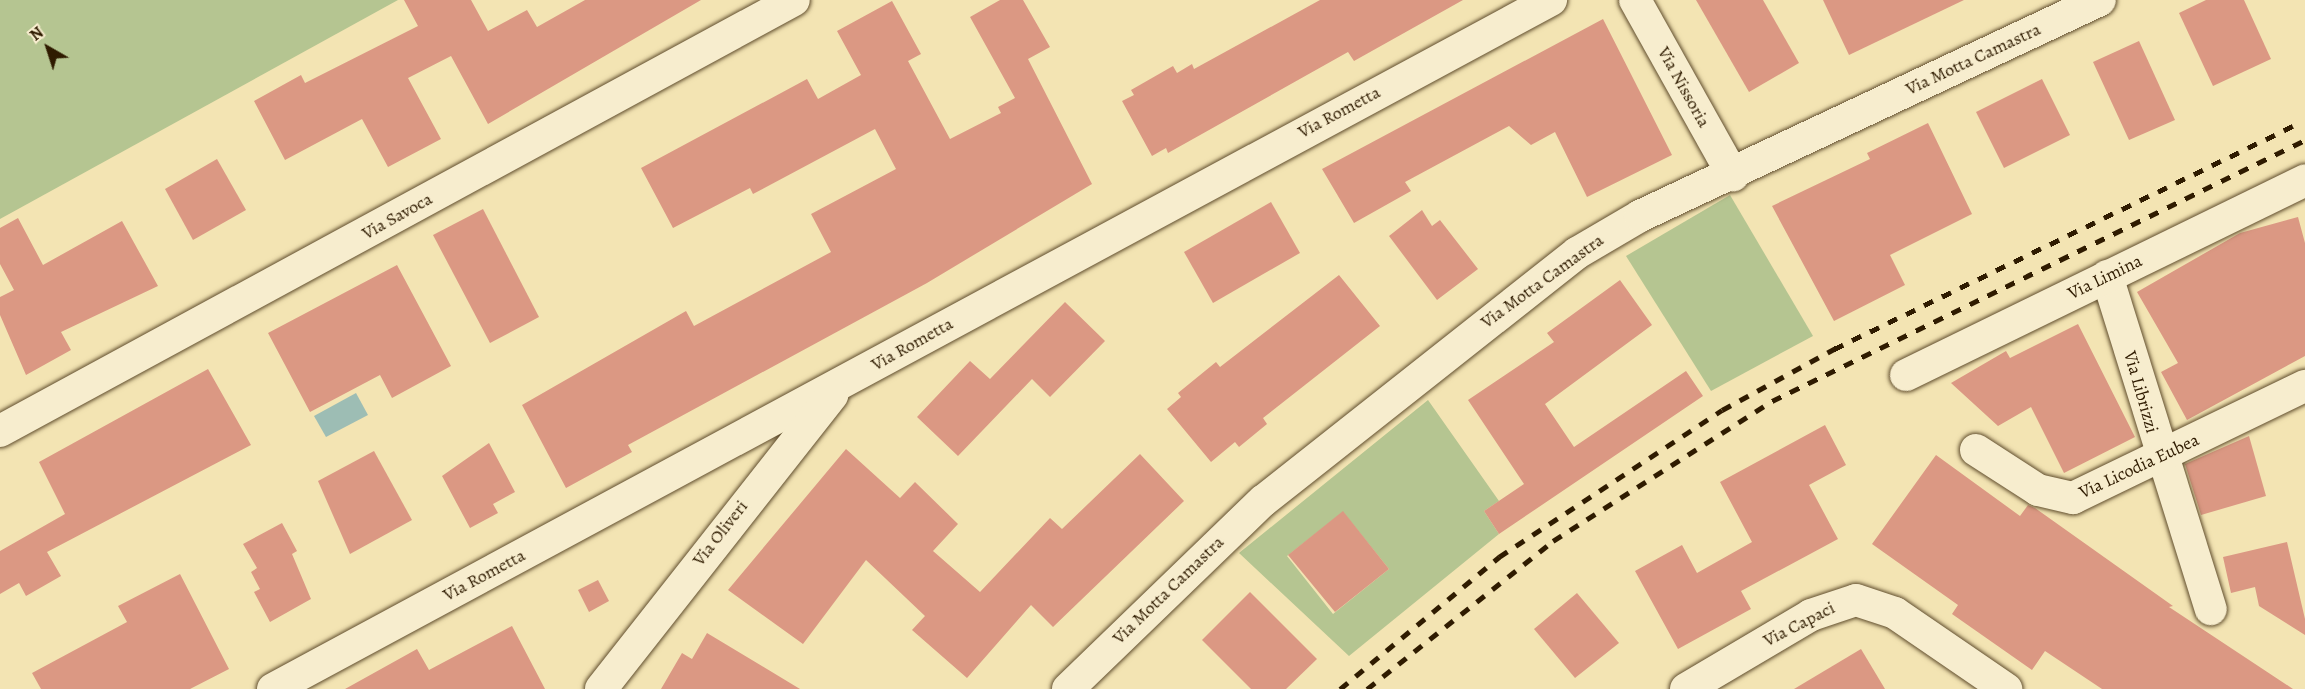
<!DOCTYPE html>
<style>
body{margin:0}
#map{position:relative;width:2305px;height:689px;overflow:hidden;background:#f3e4b3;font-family:Alegreya,serif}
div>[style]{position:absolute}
.green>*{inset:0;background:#b5c591}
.water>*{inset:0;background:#9dbdb4}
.building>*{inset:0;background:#db9883}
.roads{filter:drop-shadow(0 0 2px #604d2d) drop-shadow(0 0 2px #604d2d)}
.minor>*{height:32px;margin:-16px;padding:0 16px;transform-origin:16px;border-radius:16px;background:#f7edce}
.rail>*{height:4.5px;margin-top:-2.25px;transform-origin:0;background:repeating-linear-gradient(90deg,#2f1b00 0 10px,transparent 0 20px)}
span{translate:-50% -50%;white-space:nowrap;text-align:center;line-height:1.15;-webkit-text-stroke:4.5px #f7edce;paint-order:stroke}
.street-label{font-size:18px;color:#2f1b00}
.north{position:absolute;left:18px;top:18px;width:60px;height:60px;-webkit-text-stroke:4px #f7edce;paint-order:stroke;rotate:321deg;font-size:16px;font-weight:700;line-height:24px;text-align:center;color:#2f1b00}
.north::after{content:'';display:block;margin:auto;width:21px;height:27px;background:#2f1b00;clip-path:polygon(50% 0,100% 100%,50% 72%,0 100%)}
</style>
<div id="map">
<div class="green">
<i style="clip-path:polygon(0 0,398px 0,0 219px)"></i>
<i style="clip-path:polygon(1730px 195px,1813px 336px,1711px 391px,1626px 256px)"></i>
<i style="clip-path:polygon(evenodd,1428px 400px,1499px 501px,1484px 511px,1499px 534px,1349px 656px,1239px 553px,1428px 400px,1343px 512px,1389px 569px,1333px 614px,1287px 556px,1343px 512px)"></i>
</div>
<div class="water">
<i style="clip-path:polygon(356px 393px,368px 415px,326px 437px,314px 416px)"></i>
</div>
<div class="building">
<i style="clip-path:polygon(404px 0,471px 0,488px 31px,527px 10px,537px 27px,585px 0,701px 0,488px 124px,451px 56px,408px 78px,441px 139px,388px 167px,362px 119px,285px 160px,254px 101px,301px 75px,305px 83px,418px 26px)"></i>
<i style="clip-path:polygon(1000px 0,1023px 0,1050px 47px,1028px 59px,1092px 184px,927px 283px,628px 445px,632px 452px,566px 488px,522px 405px,686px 311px,694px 326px,831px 252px,811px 214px,896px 169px,875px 129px,753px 194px,750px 188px,673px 228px,641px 168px,807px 79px,818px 99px,861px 75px,837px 31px,892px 1px,921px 54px,908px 61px,950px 139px,1001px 113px,998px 107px,1015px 98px,970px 17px)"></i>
<i style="clip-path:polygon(1320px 0,1463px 0,1354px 61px,1348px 52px,1168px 153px,1166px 148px,1152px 156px,1122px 101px,1134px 95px,1131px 90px,1173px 66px,1177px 73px,1192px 64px,1194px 69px)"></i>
<i style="clip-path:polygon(1696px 0,1763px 0,1799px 63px,1749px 92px)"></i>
<i style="clip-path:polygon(1823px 0,1964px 0,1849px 55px)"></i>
<i style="clip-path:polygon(2206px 0,2244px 0,2271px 59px,2213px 86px,2179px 13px)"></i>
<i style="clip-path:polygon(1603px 19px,1672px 155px,1587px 197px,1555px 132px,1531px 145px,1509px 126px,1405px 182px,1411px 191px,1354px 223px,1322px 169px)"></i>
<i style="clip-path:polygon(2139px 41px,2175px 120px,2129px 140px,2093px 62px)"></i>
<i style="clip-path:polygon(2042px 79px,2070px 135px,2004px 168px,1976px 112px)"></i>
<i style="clip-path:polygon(1928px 123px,1972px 214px,1890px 255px,1905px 285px,1834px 321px,1772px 206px,1870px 159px,1867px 153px)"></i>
<i style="clip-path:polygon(217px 159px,246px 210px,193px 240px,165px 189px)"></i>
<i style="clip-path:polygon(1271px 202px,1300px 253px,1213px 303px,1184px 252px)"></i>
<i style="clip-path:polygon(483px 209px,539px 317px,490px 343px,433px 235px)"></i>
<i style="clip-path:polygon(1422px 210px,1432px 226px,1440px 220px,1478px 269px,1437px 300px,1389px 236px)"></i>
<i style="clip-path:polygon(2298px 217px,2305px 243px,2305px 356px,2187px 420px,2161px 372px,2178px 363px,2137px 292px,2240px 233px)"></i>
<i style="clip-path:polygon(18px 218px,43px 265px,122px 221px,158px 286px,61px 332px,71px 350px,26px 375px,0 315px,0 297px,14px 290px,0 264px,0 228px)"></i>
<i style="clip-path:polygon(397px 265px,451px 366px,392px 398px,380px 375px,310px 412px,268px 333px)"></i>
<i style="clip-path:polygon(1339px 275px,1380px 326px,1263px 418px,1267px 424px,1239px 447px,1235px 442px,1211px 462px,1167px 409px,1181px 397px,1178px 393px,1216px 362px,1220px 367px)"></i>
<i style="clip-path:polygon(1620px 280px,1652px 325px,1545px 404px,1574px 447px,1686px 371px,1703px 396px,1499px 534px,1484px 511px,1524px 484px,1468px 400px,1554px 342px,1547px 333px)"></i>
<i style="clip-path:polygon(1065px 302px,1105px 341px,1050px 397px,1032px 379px,958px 456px,917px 417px,970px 361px,990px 379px)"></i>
<i style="clip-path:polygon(2078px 324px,2135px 437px,2064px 473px,2031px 407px,1998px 426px,1951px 383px,2006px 351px,2010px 358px)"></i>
<i style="clip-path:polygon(208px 369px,251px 445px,47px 552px,61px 576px,26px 596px,19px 583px,0 594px,0 551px,65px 514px,39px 462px)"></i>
<i style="clip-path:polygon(1825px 425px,1846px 465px,1809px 485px,1838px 539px,1741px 591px,1751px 609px,1678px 649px,1635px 571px,1682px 545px,1697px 573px,1752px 542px,1720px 482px)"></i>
<i style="clip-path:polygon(2249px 436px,2266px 496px,2201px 515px,2185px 464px)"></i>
<i style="clip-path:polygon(489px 443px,515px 492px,493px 504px,498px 513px,470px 528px,442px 476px)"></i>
<i style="clip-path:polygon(846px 449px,900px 498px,915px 482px,958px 524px,933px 551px,980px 592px,1050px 518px,1062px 529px,1140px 454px,1184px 501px,1053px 627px,1031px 605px,967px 678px,912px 630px,925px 616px,866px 560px,803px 644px,728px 590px)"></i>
<i style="clip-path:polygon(374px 451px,412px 520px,350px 554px,318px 481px)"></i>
<i style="clip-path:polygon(1936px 455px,2020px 516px,2028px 505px,2035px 508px,2173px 606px,2169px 607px,2293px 689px,2102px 689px,2045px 651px,2032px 670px,1952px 614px,1958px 605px,1872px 544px)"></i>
<i style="clip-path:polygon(1343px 511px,1389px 569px,1335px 612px,1288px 555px)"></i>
<i style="clip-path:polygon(282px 523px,297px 551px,292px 554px,311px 599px,270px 622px,254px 592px,260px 589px,251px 572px,257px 568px,243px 544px)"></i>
<i style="clip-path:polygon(2287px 542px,2305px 619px,2305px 635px,2259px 606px,2255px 587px,2231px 593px,2223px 557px)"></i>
<i style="clip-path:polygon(180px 574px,229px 669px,190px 689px,41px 689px,32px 673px,127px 622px,118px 606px)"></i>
<i style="clip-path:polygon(598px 580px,609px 601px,589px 612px,578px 590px)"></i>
<i style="clip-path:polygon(1250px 592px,1317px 659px,1286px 689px,1251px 689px,1202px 640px)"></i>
<i style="clip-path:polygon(1577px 593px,1619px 643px,1575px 678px,1534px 629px)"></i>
<i style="clip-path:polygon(512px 626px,545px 689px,345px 689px,417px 649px,429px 670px)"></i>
<i style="clip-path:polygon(707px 633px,800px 689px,661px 689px,682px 653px,692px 659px)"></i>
<i style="clip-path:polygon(1861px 649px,1885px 689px,1794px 689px)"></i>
</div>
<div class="roads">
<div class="minor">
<i style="left:1635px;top:0;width:201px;rotate:60.8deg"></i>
<i style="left:2107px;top:276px;width:349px;rotate:72.7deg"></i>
<i style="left:1906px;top:375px;width:444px;rotate:-26deg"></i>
<i style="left:0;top:431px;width:903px;rotate:-28.49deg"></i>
<i style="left:1976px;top:450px;width:74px;rotate:32.8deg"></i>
<i style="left:2038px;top:490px;width:36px;rotate:13deg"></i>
<i style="left:2073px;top:498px;width:258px;rotate:-25.8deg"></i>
<i style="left:273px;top:689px;width:1452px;rotate:-28.33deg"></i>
<i style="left:601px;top:689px;width:374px;rotate:-51.8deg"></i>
<i style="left:1068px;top:689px;width:271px;rotate:-44deg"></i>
<i style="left:1263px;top:501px;width:400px;rotate:-38.3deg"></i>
<i style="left:1577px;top:253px;width:73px;rotate:-30.4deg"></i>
<i style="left:1640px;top:216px;width:508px;rotate:-25.15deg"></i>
<i style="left:1686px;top:689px;width:145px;rotate:-30.6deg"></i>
<i style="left:1811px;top:615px;width:47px;rotate:-18.4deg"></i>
<i style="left:1856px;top:600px;width:41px;rotate:18.4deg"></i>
<i style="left:1895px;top:613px;width:135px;rotate:34.4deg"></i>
</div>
</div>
<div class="rail">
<i style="left:1340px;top:689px;width:207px;rotate:-39.7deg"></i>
<i style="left:1499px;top:557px;width:267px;rotate:-33.4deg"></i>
<i style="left:1722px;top:410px;width:128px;rotate:-28.6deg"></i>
<i style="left:1834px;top:349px;width:519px;rotate:-25.92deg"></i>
<i style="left:1367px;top:689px;width:238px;rotate:-38.5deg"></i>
<i style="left:1553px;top:541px;width:260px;rotate:-32.6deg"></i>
<i style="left:1772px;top:401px;width:593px;rotate:-26.09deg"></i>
</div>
<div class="street-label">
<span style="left:1973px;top:59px;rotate:-25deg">Via Motta Camastra</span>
<span style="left:1684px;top:87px;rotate:61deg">Via Nissoria</span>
<span style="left:1339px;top:112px;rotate:-28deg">Via Rometta</span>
<span style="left:397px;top:216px;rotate:-29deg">Via Savoca</span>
<span style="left:2105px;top:277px;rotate:-26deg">Via Limina</span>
<span style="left:1542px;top:281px;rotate:-36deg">Via Motta Camastra</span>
<span style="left:912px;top:344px;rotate:-29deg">Via Rometta</span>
<span style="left:2141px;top:392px;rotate:74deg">Via Librizzi</span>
<span style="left:2139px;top:466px;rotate:-25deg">Via Licodia Eubea</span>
<span style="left:720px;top:533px;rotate:-52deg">Via Oliveri</span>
<span style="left:484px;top:575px;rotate:-28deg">Via Rometta</span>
<span style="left:1168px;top:590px;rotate:-44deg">Via Motta Camastra</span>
<span style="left:1799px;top:624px;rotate:-27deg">Via Capaci</span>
</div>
<div class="north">N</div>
</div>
